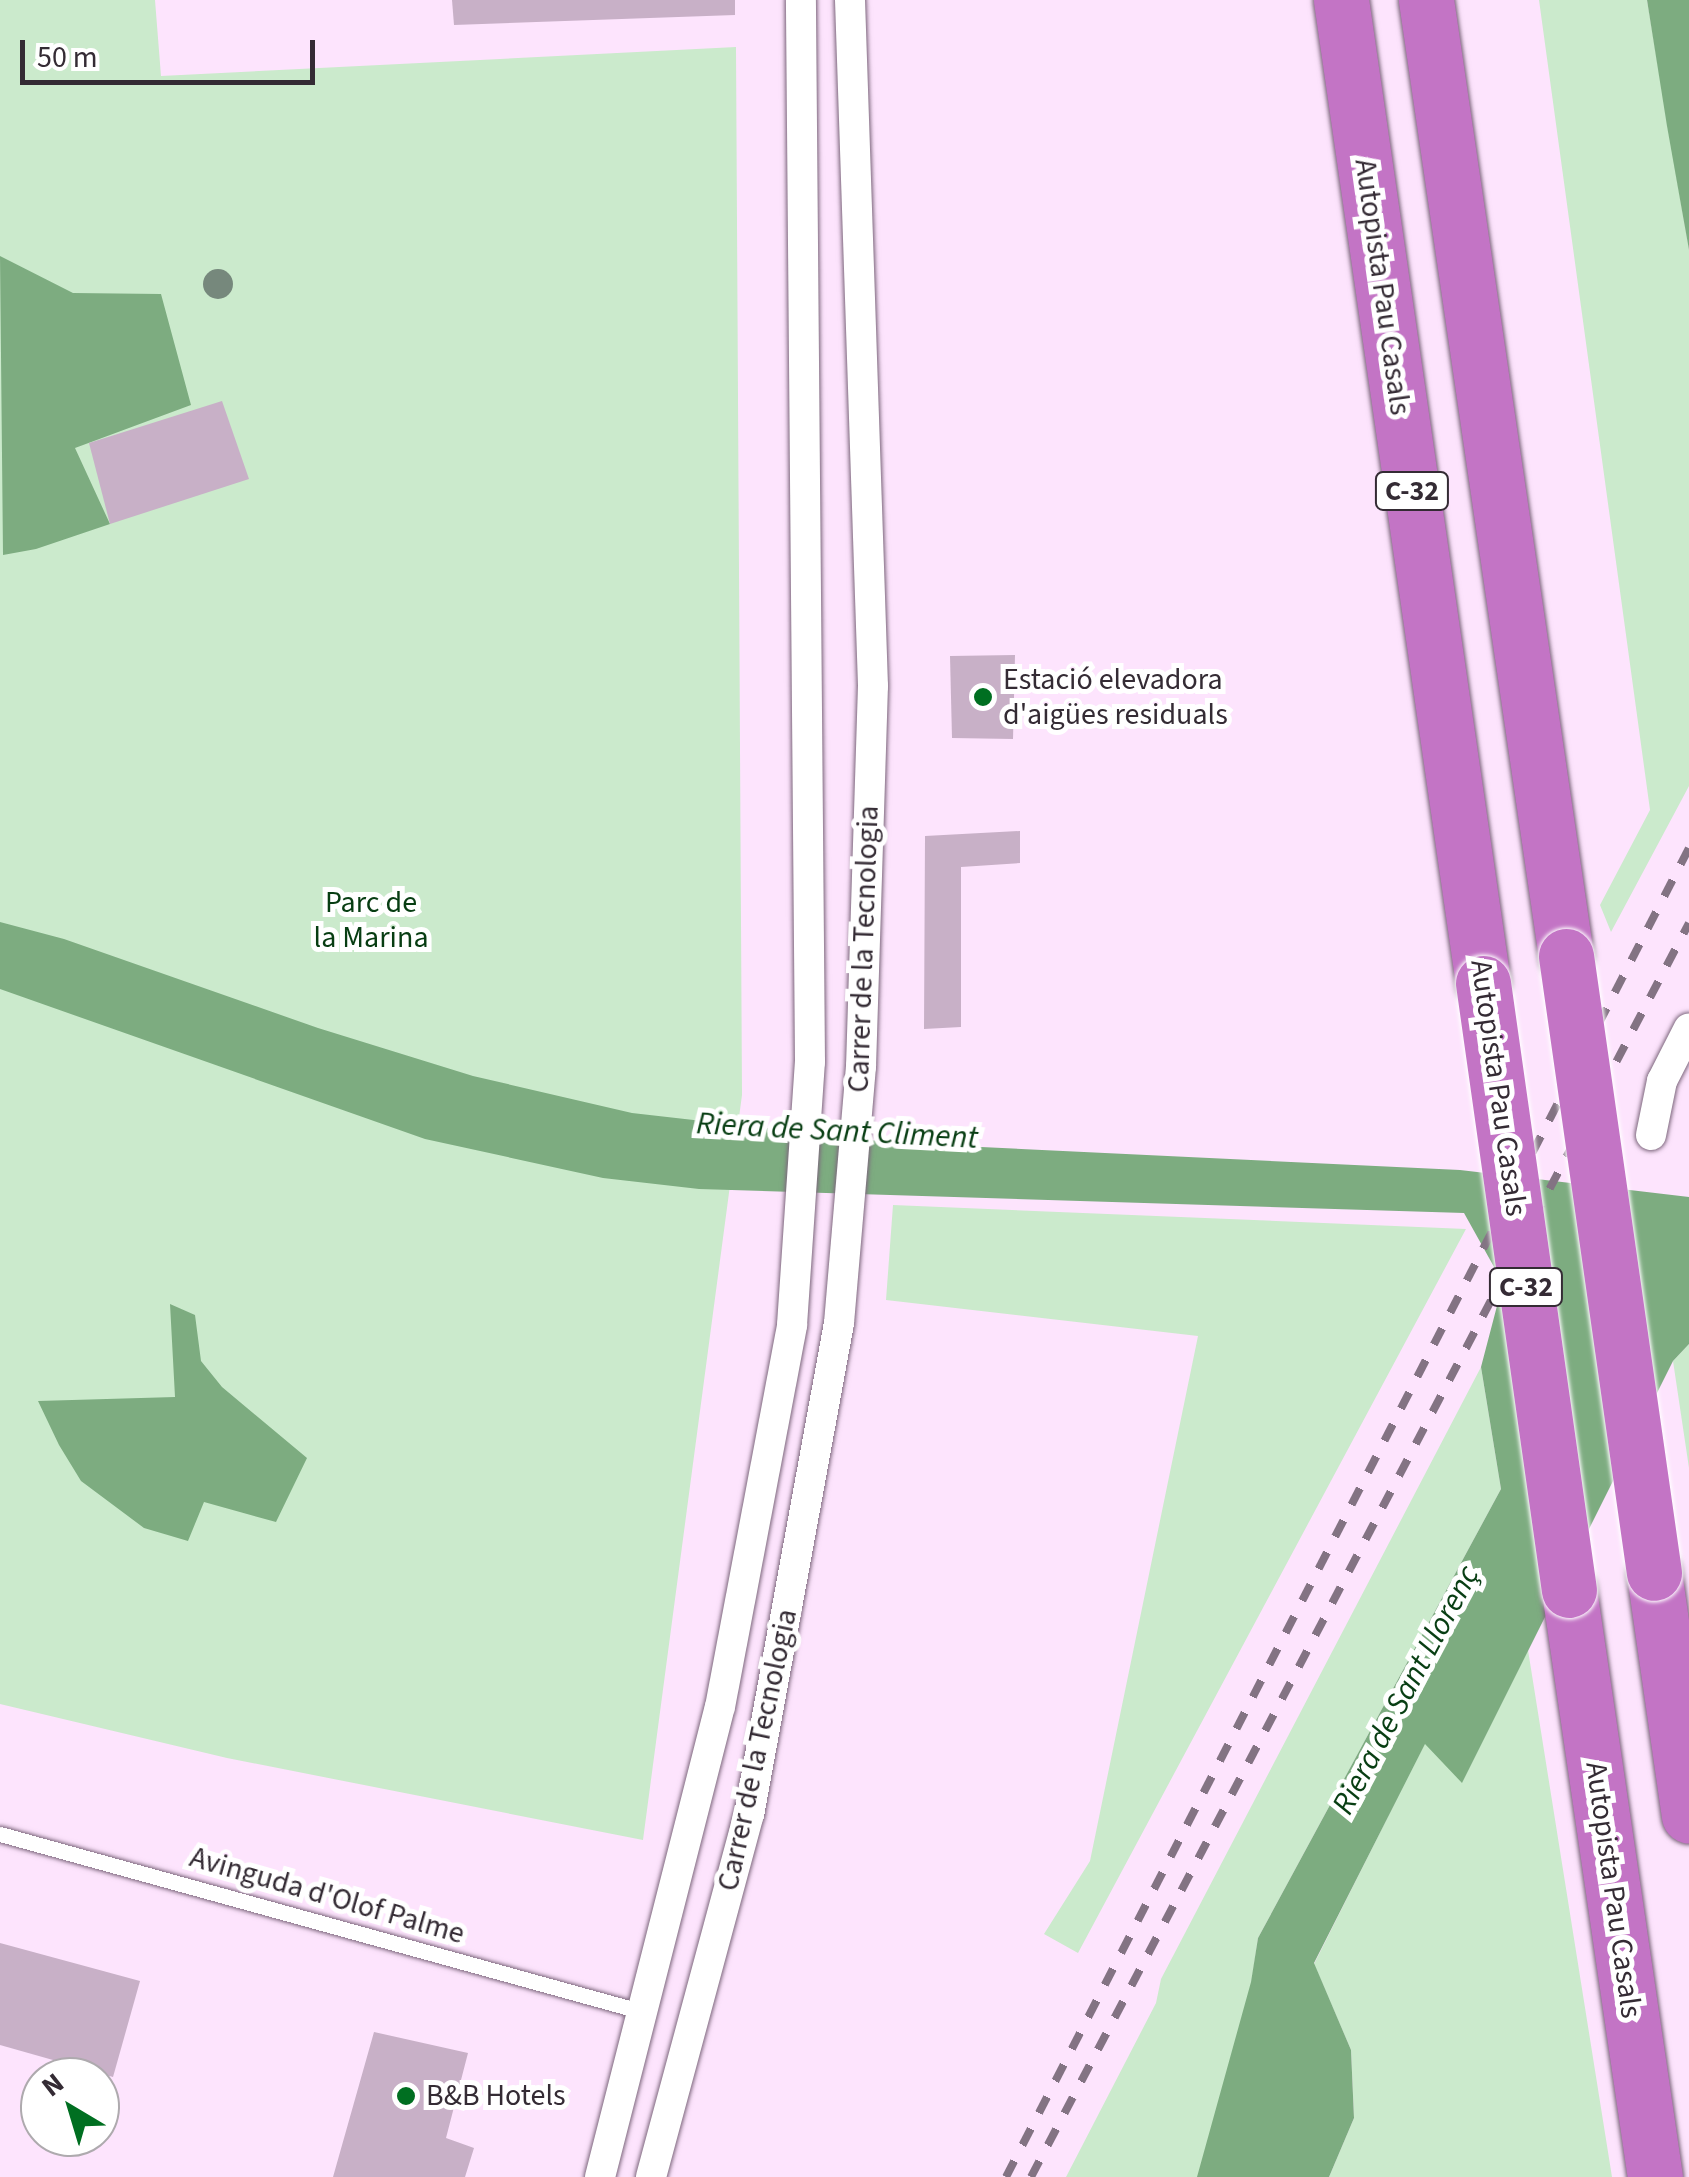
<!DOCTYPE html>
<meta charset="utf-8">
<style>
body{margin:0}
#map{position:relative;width:1689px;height:2177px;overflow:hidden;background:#fde4fd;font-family:"Source Sans 3",sans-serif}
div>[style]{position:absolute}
.green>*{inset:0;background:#cbeacc}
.water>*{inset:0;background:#7dac80}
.building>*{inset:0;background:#c8b0c7}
.roads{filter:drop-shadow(0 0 2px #7d677d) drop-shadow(0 0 2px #7d677d)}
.lane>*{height:15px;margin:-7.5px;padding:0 7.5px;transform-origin:7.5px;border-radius:7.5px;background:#fff}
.street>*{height:30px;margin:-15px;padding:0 15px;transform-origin:15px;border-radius:15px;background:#fff}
.highway>*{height:55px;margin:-27.5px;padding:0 27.5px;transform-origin:27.5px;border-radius:27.5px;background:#c374c5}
.rail>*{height:8px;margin-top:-4px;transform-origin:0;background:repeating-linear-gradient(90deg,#837383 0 18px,transparent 0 36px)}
.bridges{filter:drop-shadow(0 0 2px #fff) drop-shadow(0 0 2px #fff)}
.highway-bridge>*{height:55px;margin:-27.5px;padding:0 27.5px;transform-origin:27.5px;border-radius:27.5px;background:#c374c5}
.trees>*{width:30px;height:30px;margin:-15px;border-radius:50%;background:#76887c}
.dots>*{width:28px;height:28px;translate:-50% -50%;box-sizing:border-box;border:5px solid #fff;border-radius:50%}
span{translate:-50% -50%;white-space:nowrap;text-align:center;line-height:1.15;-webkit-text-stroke:10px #fff;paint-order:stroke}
.shield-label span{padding:2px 8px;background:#fff;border:2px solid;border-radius:8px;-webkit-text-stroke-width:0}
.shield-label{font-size:28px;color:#342b34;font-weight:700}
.street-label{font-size:30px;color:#342b34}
.poi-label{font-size:30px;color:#342b34}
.left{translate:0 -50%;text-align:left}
.park-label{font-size:30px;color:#073d12}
.water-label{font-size:32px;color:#083e13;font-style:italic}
.north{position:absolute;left:20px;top:2057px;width:100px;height:100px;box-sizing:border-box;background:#fff;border:2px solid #aeaaae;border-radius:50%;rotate:322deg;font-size:28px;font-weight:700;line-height:40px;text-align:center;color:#342b34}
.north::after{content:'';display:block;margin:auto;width:35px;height:45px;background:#006f21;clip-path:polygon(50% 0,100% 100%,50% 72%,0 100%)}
.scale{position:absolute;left:20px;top:40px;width:295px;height:45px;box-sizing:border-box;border:5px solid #342b34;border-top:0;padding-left:12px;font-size:30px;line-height:35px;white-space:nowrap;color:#342b34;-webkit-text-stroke:8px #fff;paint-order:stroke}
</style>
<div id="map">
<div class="green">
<i style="clip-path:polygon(0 0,155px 0,161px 76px,736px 47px,742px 1095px,643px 1840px,227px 1758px,0 1704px)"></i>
<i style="clip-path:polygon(1539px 0,1647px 0,1689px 250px,1689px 786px,1611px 932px,1600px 905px,1650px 810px)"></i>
<i style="clip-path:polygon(893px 1205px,1466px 1229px,1078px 1953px,1044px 1934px,1090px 1861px,1198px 1336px,886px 1300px)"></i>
<i style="clip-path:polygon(1689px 1344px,1689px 1468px,1673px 1361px)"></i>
<i style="clip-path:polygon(1481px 1367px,1501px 1489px,1258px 1938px,1223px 2177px,1066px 2177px,1156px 2003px,1161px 1979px)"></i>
<i style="clip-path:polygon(1528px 1650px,1612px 2177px,1329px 2177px,1354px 2118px,1351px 2050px,1314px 1964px,1425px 1743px,1462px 1782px)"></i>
</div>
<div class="water">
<i style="clip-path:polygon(1647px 0,1689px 0,1689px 250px,1667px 126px)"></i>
<i style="clip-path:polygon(0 256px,73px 293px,161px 294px,191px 405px,75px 448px,110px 524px,36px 549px,3px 555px)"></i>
<i style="clip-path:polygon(0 922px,64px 939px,318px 1028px,473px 1076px,632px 1113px,897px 1143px,1460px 1170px,1689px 1197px,1689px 1344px,1673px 1361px,1462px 1783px,1425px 1744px,1314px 1963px,1351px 2050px,1354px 2118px,1329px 2177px,1197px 2177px,1251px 1982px,1258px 1938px,1501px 1489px,1481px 1367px,1503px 1283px,1464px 1213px,699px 1189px,603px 1178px,425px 1139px,0 989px)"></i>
<i style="clip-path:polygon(170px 1304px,195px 1315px,201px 1361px,222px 1387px,307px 1458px,276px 1522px,204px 1502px,188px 1541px,144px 1528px,81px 1481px,59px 1445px,38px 1401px,175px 1397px)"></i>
</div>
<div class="building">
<i style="clip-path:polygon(452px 0,735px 0,735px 15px,454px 25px)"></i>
<i style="clip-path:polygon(222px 401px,249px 479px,110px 524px,89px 443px)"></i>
<i style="clip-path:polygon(1015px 655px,1013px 739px,952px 738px,950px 656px)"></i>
<i style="clip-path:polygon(1020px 831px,1020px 863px,961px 867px,961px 1027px,924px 1029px,925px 836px)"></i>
<i style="clip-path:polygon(0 1943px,140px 1981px,113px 2077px,0 2045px)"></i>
<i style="clip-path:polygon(374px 2032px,468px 2053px,446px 2138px,474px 2148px,465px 2177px,333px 2177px)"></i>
</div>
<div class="roads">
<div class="lane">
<i style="left:0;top:1834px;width:664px;rotate:15.46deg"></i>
</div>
<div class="street">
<i style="left:1651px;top:1135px;width:55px;rotate:-78.5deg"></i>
<i style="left:1662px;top:1081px;width:59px;rotate:-63deg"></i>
<i style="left:600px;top:2177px;width:485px;rotate:-75.7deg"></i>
<i style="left:720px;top:1707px;width:389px;rotate:-79.3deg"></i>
<i style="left:792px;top:1325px;width:264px;rotate:-86.1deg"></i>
<i style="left:810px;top:1062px;width:1062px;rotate:-90.49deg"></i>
<i style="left:651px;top:2177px;width:375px;rotate:-74.9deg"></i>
<i style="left:749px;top:1815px;width:500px;rotate:-79.63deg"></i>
<i style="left:839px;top:1323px;width:257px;rotate:-85.1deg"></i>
<i style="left:861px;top:1067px;width:381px;rotate:-88.2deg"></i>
<i style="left:873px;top:686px;width:686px;rotate:-91.92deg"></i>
</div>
<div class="highway">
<i style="left:1341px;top:0;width:993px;rotate:81.78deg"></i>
<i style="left:1426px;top:0;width:966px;rotate:81.67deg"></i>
<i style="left:1654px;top:1573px;width:245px;rotate:81.8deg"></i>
<i style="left:1569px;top:1590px;width:593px;rotate:81.67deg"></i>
</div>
</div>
<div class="rail">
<i style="left:1006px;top:2177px;width:1494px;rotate:-62.8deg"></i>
<i style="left:1031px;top:2177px;width:1416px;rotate:-62.31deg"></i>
</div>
<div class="bridges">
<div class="highway-bridge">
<i style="left:1566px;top:956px;width:623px;rotate:81.88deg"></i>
<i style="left:1483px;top:983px;width:613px;rotate:81.94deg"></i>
</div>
</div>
<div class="trees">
<i style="left:218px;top:284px"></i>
</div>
<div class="dots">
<i style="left:983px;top:697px;background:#006f21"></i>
<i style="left:406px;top:2096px;background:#006f21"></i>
</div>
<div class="shield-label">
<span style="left:1412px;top:491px">C-32</span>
<span style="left:1526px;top:1287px">C-32</span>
</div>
<div class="street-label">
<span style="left:1382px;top:287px;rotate:82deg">Autopista Pau Casals</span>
<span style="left:864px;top:949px;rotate:-88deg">Carrer de la Tecnologia</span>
<span style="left:1498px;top:1088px;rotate:82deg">Autopista Pau Casals</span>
<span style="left:758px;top:1750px;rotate:-78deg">Carrer de la Tecnologia</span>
<span style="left:1613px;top:1890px;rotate:82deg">Autopista Pau Casals</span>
<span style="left:327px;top:1896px;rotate:16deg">Avinguda d'Olof Palme</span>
</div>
<div class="poi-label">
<span class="left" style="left:1003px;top:697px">Estació elevadora<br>d'aigües residuals</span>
<span class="left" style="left:426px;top:2096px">B&amp;B Hotels</span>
</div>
<div class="park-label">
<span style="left:371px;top:920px">Parc de<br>la Marina</span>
</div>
<div class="water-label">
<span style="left:837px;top:1131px;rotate:3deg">Riera de Sant Climent</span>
<span style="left:1406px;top:1690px;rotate:-62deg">Riera de Sant Llorenç</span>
</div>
<div class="north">N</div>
<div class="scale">50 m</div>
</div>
